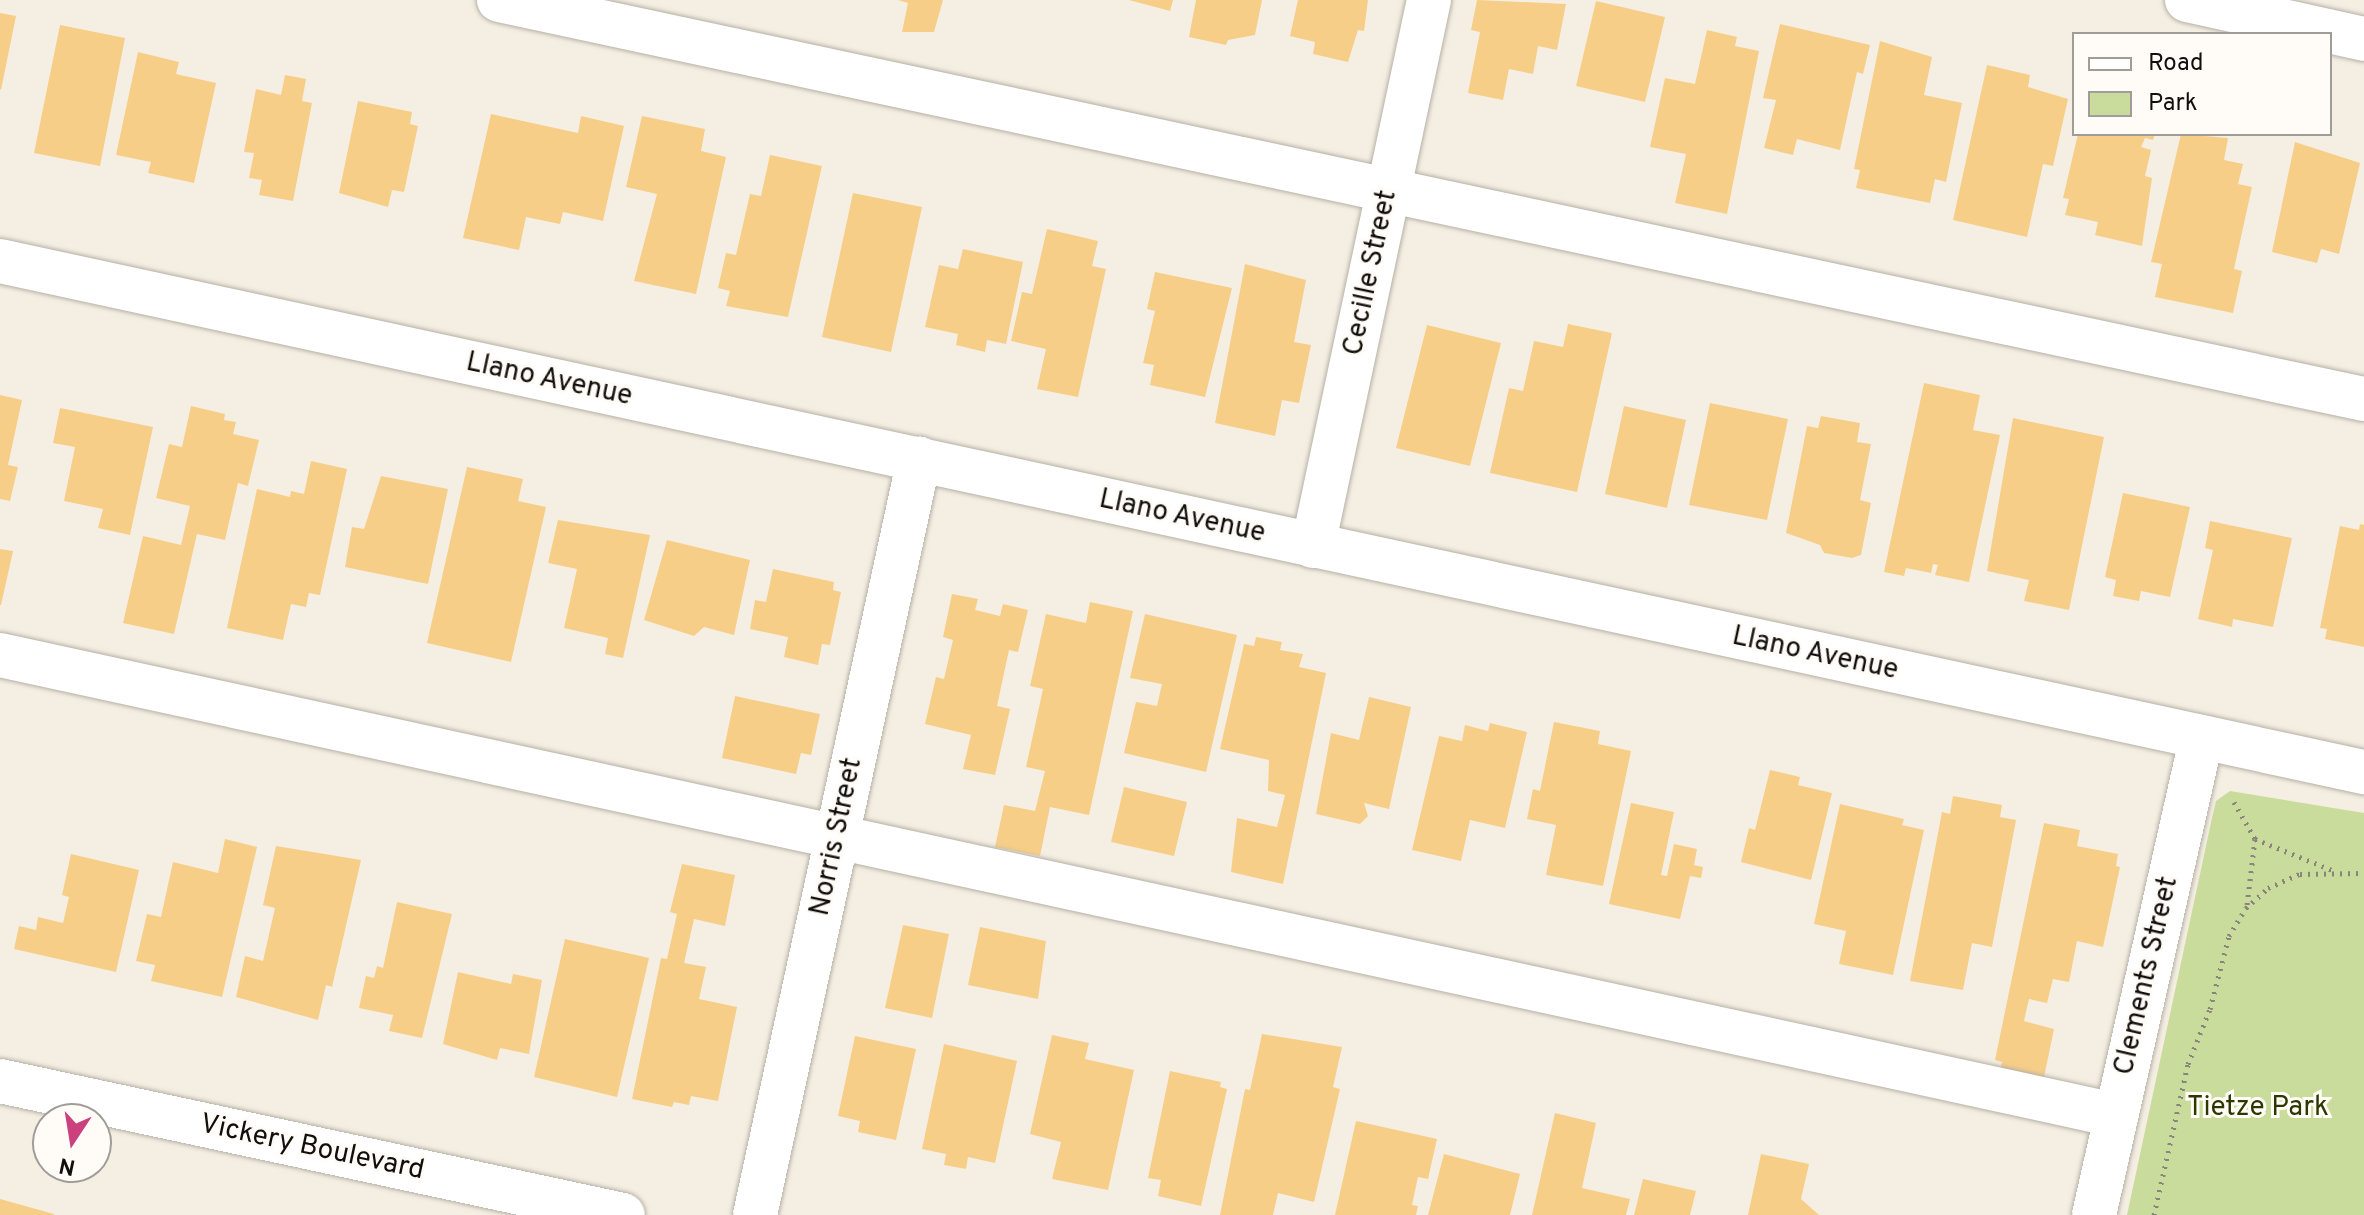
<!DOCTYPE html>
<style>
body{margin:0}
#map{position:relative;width:2364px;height:1215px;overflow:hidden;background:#f5efe3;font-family:Overpass,sans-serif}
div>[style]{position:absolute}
.green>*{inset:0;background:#cadc9c}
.building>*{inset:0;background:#f7ce87}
.path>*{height:5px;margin-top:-2.5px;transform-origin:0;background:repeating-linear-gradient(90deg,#89857c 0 2px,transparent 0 8px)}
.roads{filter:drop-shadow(0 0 2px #b6b0a6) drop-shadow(0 0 2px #b6b0a6)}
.minor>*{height:44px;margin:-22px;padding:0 22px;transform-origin:22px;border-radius:22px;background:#fff}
span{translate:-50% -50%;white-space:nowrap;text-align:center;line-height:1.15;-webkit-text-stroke:6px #fffcf8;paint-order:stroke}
.street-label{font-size:28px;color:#110f0b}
.park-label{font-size:28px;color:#2d3800}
.legend{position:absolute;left:2072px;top:32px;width:260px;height:104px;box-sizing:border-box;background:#fffcf8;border:2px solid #a09d99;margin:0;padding:10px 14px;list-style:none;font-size:24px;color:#110f0b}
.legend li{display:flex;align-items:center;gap:16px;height:40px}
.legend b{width:40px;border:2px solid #a09d99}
.north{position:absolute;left:32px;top:1103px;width:80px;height:80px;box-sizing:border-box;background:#fffcf8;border:2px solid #a09d99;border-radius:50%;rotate:192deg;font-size:22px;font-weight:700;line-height:32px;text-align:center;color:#110f0b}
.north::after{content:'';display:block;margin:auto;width:28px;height:36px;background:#ca417d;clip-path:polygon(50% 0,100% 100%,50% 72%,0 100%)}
</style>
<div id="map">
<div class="green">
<i style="clip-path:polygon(2230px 791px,2364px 813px,2364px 1215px,2127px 1215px,2212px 818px,2216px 801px)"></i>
</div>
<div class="building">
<i style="clip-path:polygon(898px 0,943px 0,934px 32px,902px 32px,908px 3px)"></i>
<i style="clip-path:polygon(1129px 0,1173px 0,1170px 11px)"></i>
<i style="clip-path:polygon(1196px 0,1262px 0,1255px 35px,1228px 40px,1226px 45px,1189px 37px)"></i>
<i style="clip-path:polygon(1298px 0,1368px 0,1364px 31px,1358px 30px,1348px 62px,1313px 54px,1315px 42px,1290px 36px)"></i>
<i style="clip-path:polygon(1477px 0,1566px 4px,1557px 50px,1538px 46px,1533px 74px,1509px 69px,1503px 100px,1468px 93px,1480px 32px,1471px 30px)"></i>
<i style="clip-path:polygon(1596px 1px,1665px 17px,1645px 102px,1576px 86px)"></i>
<i style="clip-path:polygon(0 13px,16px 16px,1px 90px,0 89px)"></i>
<i style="clip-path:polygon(1780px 24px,1870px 45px,1863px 74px,1857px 72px,1840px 150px,1797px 139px,1793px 155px,1764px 148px,1776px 100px,1763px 98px)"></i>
<i style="clip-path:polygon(60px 25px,125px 38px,100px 166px,34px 153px)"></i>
<i style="clip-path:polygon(1707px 30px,1737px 37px,1735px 46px,1759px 51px,1727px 214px,1675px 203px,1686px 154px,1650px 147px,1665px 78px,1695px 84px)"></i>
<i style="clip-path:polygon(1880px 41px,1932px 57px,1924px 95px,1962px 103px,1946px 182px,1935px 179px,1930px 203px,1856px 188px,1860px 170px,1854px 169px)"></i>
<i style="clip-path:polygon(138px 52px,179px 62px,176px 74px,216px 83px,194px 183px,148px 173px,151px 162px,116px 155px)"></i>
<i style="clip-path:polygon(1987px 65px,2030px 75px,2028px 87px,2068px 99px,2053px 166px,2043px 164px,2027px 237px,1953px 220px)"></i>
<i style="clip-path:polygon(285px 75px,306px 79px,302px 101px,312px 103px,293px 201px,259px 195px,262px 180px,249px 178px,254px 153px,244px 152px,256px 89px,281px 95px)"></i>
<i style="clip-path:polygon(358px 101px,412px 112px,410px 124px,418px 126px,404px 192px,392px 190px,388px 207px,339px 193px)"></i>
<i style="clip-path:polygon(491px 114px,578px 133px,581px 116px,624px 126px,603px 221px,563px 212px,560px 224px,526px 217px,519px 250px,463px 238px)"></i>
<i style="clip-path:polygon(642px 116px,705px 129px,701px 151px,726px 157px,696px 294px,634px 281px,657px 194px,626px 187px)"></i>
<i style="clip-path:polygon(2078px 134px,2155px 134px,2153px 140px,2145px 138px,2141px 147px,2151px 150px,2145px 176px,2152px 178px,2142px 246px,2095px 235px,2098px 222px,2065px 215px,2069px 199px,2063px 198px)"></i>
<i style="clip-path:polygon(2181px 134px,2228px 138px,2224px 160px,2243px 164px,2238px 184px,2252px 187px,2234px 269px,2242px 271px,2233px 313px,2155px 297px,2162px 264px,2151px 262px)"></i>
<i style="clip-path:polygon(2295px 142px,2360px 163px,2339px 254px,2321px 249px,2317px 263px,2272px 252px)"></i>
<i style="clip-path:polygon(770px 155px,822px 166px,788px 317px,726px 306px,730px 291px,718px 288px,726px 253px,736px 255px,750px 194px,761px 196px)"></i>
<i style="clip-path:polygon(853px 193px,922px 207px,891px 352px,822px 337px)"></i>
<i style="clip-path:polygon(1047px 229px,1098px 241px,1092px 266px,1106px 269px,1078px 397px,1037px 389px,1046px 349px,1011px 341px,1022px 292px,1032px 294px)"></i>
<i style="clip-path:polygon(963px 249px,1023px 262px,1006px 344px,987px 340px,985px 352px,956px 345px,958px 334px,925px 327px,939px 265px,958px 269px)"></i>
<i style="clip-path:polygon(1245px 264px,1306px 280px,1294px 342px,1311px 345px,1299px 403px,1282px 400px,1275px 436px,1215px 423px)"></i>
<i style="clip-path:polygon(1155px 272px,1232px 288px,1205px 397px,1150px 385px,1154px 365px,1143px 363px,1155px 311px,1147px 309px)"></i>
<i style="clip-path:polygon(1568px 324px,1612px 333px,1577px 492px,1490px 473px,1509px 388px,1523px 391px,1534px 341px,1563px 347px)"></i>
<i style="clip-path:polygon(1427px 325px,1501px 343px,1470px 466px,1396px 448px)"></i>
<i style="clip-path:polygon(1924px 383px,1980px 395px,1973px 430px,2000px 435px,1969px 582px,1935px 575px,1938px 565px,1933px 564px,1931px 573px,1906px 568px,1904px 576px,1884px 572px)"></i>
<i style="clip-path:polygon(0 395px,22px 400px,8px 465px,18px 467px,10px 501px,0 499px)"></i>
<i style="clip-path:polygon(1710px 403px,1788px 419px,1767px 520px,1689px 505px)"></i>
<i style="clip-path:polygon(191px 406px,225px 414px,224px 420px,236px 422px,233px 434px,259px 440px,248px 486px,238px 483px,225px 540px,197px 534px,174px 634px,123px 623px,143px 536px,181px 545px,190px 506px,156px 498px,169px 444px,182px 447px)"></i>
<i style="clip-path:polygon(1624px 406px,1686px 420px,1667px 508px,1605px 494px)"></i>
<i style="clip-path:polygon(60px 408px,153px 427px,130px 535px,98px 528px,103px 509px,64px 501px,75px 447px,53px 443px)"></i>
<i style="clip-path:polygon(1821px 416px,1860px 423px,1857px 442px,1871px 444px,1860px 500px,1871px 503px,1861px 555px,1852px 558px,1824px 553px,1820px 545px,1786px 533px,1807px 426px,1818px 428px)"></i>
<i style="clip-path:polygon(2013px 418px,2104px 437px,2069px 610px,2024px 601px,2029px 580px,1987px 571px)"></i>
<i style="clip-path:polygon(311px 461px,347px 469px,320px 595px,309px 593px,306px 607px,291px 604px,283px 640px,227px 628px,257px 489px,290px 497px,291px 491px,304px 494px)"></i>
<i style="clip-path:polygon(467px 467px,523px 479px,518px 501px,546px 507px,511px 662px,427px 643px)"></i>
<i style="clip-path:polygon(381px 476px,448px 489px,428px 584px,345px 567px,352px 527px,364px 529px)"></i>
<i style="clip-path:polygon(2123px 493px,2190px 507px,2170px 597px,2141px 591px,2139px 601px,2113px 596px,2116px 580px,2105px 577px)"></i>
<i style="clip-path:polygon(558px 520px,650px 535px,623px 658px,605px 654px,608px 638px,564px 628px,577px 569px,548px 563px)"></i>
<i style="clip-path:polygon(2210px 521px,2292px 538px,2273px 627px,2233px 619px,2232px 627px,2198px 619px,2213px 550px,2205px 548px)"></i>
<i style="clip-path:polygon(2360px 524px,2364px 525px,2364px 647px,2325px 639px,2327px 629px,2320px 628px,2340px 526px,2359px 530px)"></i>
<i style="clip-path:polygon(667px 540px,750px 560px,734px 635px,704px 627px,694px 636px,644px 620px)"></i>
<i style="clip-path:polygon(0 549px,13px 551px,1px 605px,0 605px)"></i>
<i style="clip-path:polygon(773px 569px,834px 582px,833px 590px,841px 592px,830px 645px,822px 644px,818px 665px,784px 657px,788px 637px,750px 629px,755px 600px,766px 602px)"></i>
<i style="clip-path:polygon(952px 594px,978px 599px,975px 610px,1000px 616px,1003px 604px,1028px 610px,1018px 652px,1009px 650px,997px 706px,1010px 709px,995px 775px,963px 769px,971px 735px,925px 724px,936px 677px,944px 679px,953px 640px,943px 637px)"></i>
<i style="clip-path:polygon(1090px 602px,1133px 611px,1089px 815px,1050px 807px,1040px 856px,995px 847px,1004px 805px,1035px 811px,1045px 771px,1026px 767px,1043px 689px,1030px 686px,1046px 614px,1086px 623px)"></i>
<i style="clip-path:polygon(1145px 614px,1237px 635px,1206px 772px,1124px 753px,1136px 702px,1157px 706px,1162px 684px,1130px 678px)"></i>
<i style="clip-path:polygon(1256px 637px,1282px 642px,1280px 650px,1303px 654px,1299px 667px,1326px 673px,1283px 884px,1231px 872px,1237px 818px,1277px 827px,1285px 795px,1268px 791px,1269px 760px,1220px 749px,1244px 644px,1254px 646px)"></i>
<i style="clip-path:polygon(735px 696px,820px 714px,811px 755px,801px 753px,796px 774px,722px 758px)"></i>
<i style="clip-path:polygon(1369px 697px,1411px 707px,1389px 809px,1364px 803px,1368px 816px,1360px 824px,1316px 814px,1331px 733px,1359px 740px)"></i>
<i style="clip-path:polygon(1554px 722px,1600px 731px,1598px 744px,1631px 751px,1603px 886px,1546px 875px,1556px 825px,1527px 819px,1533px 789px,1540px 791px)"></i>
<i style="clip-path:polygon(1490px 723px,1527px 732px,1505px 828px,1470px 820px,1461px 861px,1412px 850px,1439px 736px,1462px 741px,1465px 725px,1488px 731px)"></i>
<i style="clip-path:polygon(1770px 770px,1800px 777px,1798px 785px,1832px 793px,1811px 880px,1741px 862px,1749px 828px,1755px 830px)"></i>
<i style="clip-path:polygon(1124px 787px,1187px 802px,1174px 856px,1111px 842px)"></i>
<i style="clip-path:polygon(1953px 796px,2002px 805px,2000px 817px,2016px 820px,1992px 947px,1972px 943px,1963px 990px,1910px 981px,1942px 812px,1950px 814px)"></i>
<i style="clip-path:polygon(1631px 803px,1674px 812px,1661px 875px,1667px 876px,1674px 844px,1697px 849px,1694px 865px,1703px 867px,1701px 878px,1690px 876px,1680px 919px,1609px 904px)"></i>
<i style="clip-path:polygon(1840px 804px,1904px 819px,1902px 825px,1924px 830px,1893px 975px,1839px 964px,1846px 931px,1814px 924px)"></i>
<i style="clip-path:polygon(2044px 823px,2080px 830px,2077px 846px,2118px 854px,2116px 866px,2120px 867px,2103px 947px,2077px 941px,2069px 982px,2053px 979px,2047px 1003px,2029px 999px,2024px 1021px,2054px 1029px,2043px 1082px,2000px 1072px,2002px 1062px,1995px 1060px)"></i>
<i style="clip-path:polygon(225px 839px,257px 847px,222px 997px,151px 981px,155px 965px,136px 961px,147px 914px,161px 917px,173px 862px,218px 873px)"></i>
<i style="clip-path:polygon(276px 846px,361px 860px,332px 987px,326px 985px,318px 1020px,236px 997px,245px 956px,263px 961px,275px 908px,263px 905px)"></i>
<i style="clip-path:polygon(71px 854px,139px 870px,116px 972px,14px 949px,19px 926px,36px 930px,38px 917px,63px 923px,69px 897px,62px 895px)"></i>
<i style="clip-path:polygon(682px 864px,735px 875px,725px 926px,694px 919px,684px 963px,706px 967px,699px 999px,737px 1007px,718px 1101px,691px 1096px,689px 1105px,674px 1102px,672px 1107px,632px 1099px,661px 958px,667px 959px,677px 914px,670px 912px)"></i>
<i style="clip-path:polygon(397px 902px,452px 914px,422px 1038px,389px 1031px,393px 1015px,359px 1008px,366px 976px,374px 978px,377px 966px,383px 968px)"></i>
<i style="clip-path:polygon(903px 925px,949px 934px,932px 1018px,885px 1008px)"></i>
<i style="clip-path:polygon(980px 927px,1046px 941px,1038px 999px,968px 985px)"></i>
<i style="clip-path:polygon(565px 939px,649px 958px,617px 1097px,534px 1077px)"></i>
<i style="clip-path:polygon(458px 972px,511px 984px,513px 974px,542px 980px,529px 1054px,500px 1048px,497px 1060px,443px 1044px)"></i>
<i style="clip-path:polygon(1262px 1034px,1342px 1047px,1333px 1087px,1340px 1089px,1314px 1202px,1278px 1193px,1273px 1215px,1220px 1215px,1245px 1089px,1250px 1090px)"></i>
<i style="clip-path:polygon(1052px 1035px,1089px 1043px,1085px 1059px,1134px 1070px,1108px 1190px,1052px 1179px,1061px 1142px,1030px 1134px)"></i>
<i style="clip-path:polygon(855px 1036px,916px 1049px,896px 1140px,858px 1132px,860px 1121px,838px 1116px)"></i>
<i style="clip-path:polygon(944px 1044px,1017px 1061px,995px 1163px,968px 1157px,966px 1169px,944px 1165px,946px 1154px,922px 1149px)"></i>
<i style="clip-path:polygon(1170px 1071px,1221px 1082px,1220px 1087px,1227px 1089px,1201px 1206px,1158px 1196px,1161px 1180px,1148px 1178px)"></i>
<i style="clip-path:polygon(1555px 1113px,1596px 1123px,1582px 1188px,1630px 1199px,1626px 1215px,1532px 1215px)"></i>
<i style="clip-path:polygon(1356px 1121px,1437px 1139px,1428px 1179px,1418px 1177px,1412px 1205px,1418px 1206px,1416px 1215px,1335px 1215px)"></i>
<i style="clip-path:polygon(1444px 1154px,1520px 1174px,1510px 1215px,1428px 1215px)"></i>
<i style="clip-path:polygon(1761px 1154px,1809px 1164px,1801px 1199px,1819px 1215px,1748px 1215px)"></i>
<i style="clip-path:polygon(1643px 1179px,1696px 1191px,1690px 1215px,1634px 1215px)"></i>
<i style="clip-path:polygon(0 1199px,54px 1214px,54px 1215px,0 1215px)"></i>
</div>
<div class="path">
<i style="left:2234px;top:802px;width:43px;rotate:60.4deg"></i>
<i style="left:2255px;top:839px;width:66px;rotate:96.9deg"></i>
<i style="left:2255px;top:839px;width:83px;rotate:21.9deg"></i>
<i style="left:2154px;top:1215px;width:155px;rotate:-77.3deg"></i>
<i style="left:2188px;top:1064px;width:59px;rotate:-68.2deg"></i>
<i style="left:2210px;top:1009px;width:75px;rotate:-75.4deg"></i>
<i style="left:2229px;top:936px;width:33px;rotate:-59deg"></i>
<i style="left:2246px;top:908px;width:30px;rotate:-42deg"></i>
<i style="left:2268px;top:888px;width:35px;rotate:-24deg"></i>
<i style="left:2300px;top:874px;width:64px;rotate:-0.9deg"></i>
</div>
<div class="roads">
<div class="minor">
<i style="left:499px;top:0;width:1907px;rotate:12.08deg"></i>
<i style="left:2187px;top:0;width:181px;rotate:12.4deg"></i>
<i style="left:0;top:261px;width:2419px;rotate:12.2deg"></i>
<i style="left:1313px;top:546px;width:558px;rotate:-78.01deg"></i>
<i style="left:0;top:655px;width:2164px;rotate:12.27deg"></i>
<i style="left:0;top:1081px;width:637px;rotate:12.14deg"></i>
<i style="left:755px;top:1215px;width:774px;rotate:-77.76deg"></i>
<i style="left:2094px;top:1215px;width:490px;rotate:-77.3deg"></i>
</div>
</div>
<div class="street-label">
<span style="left:1371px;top:273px;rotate:-78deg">Cecille Street</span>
<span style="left:549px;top:380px;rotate:12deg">Llano Avenue</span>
<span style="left:1182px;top:517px;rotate:12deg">Llano Avenue</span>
<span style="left:1815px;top:654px;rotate:12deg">Llano Avenue</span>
<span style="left:837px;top:837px;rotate:-78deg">Norris Street</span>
<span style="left:2147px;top:976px;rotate:-77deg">Clements Street</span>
<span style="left:312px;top:1148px;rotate:12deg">Vickery Boulevard</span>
</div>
<div class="park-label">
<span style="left:2258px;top:1108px">Tietze Park</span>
</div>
<ul class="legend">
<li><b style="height:10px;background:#fff"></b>Road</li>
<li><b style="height:22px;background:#cadc9c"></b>Park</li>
</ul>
<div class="north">N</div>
</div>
